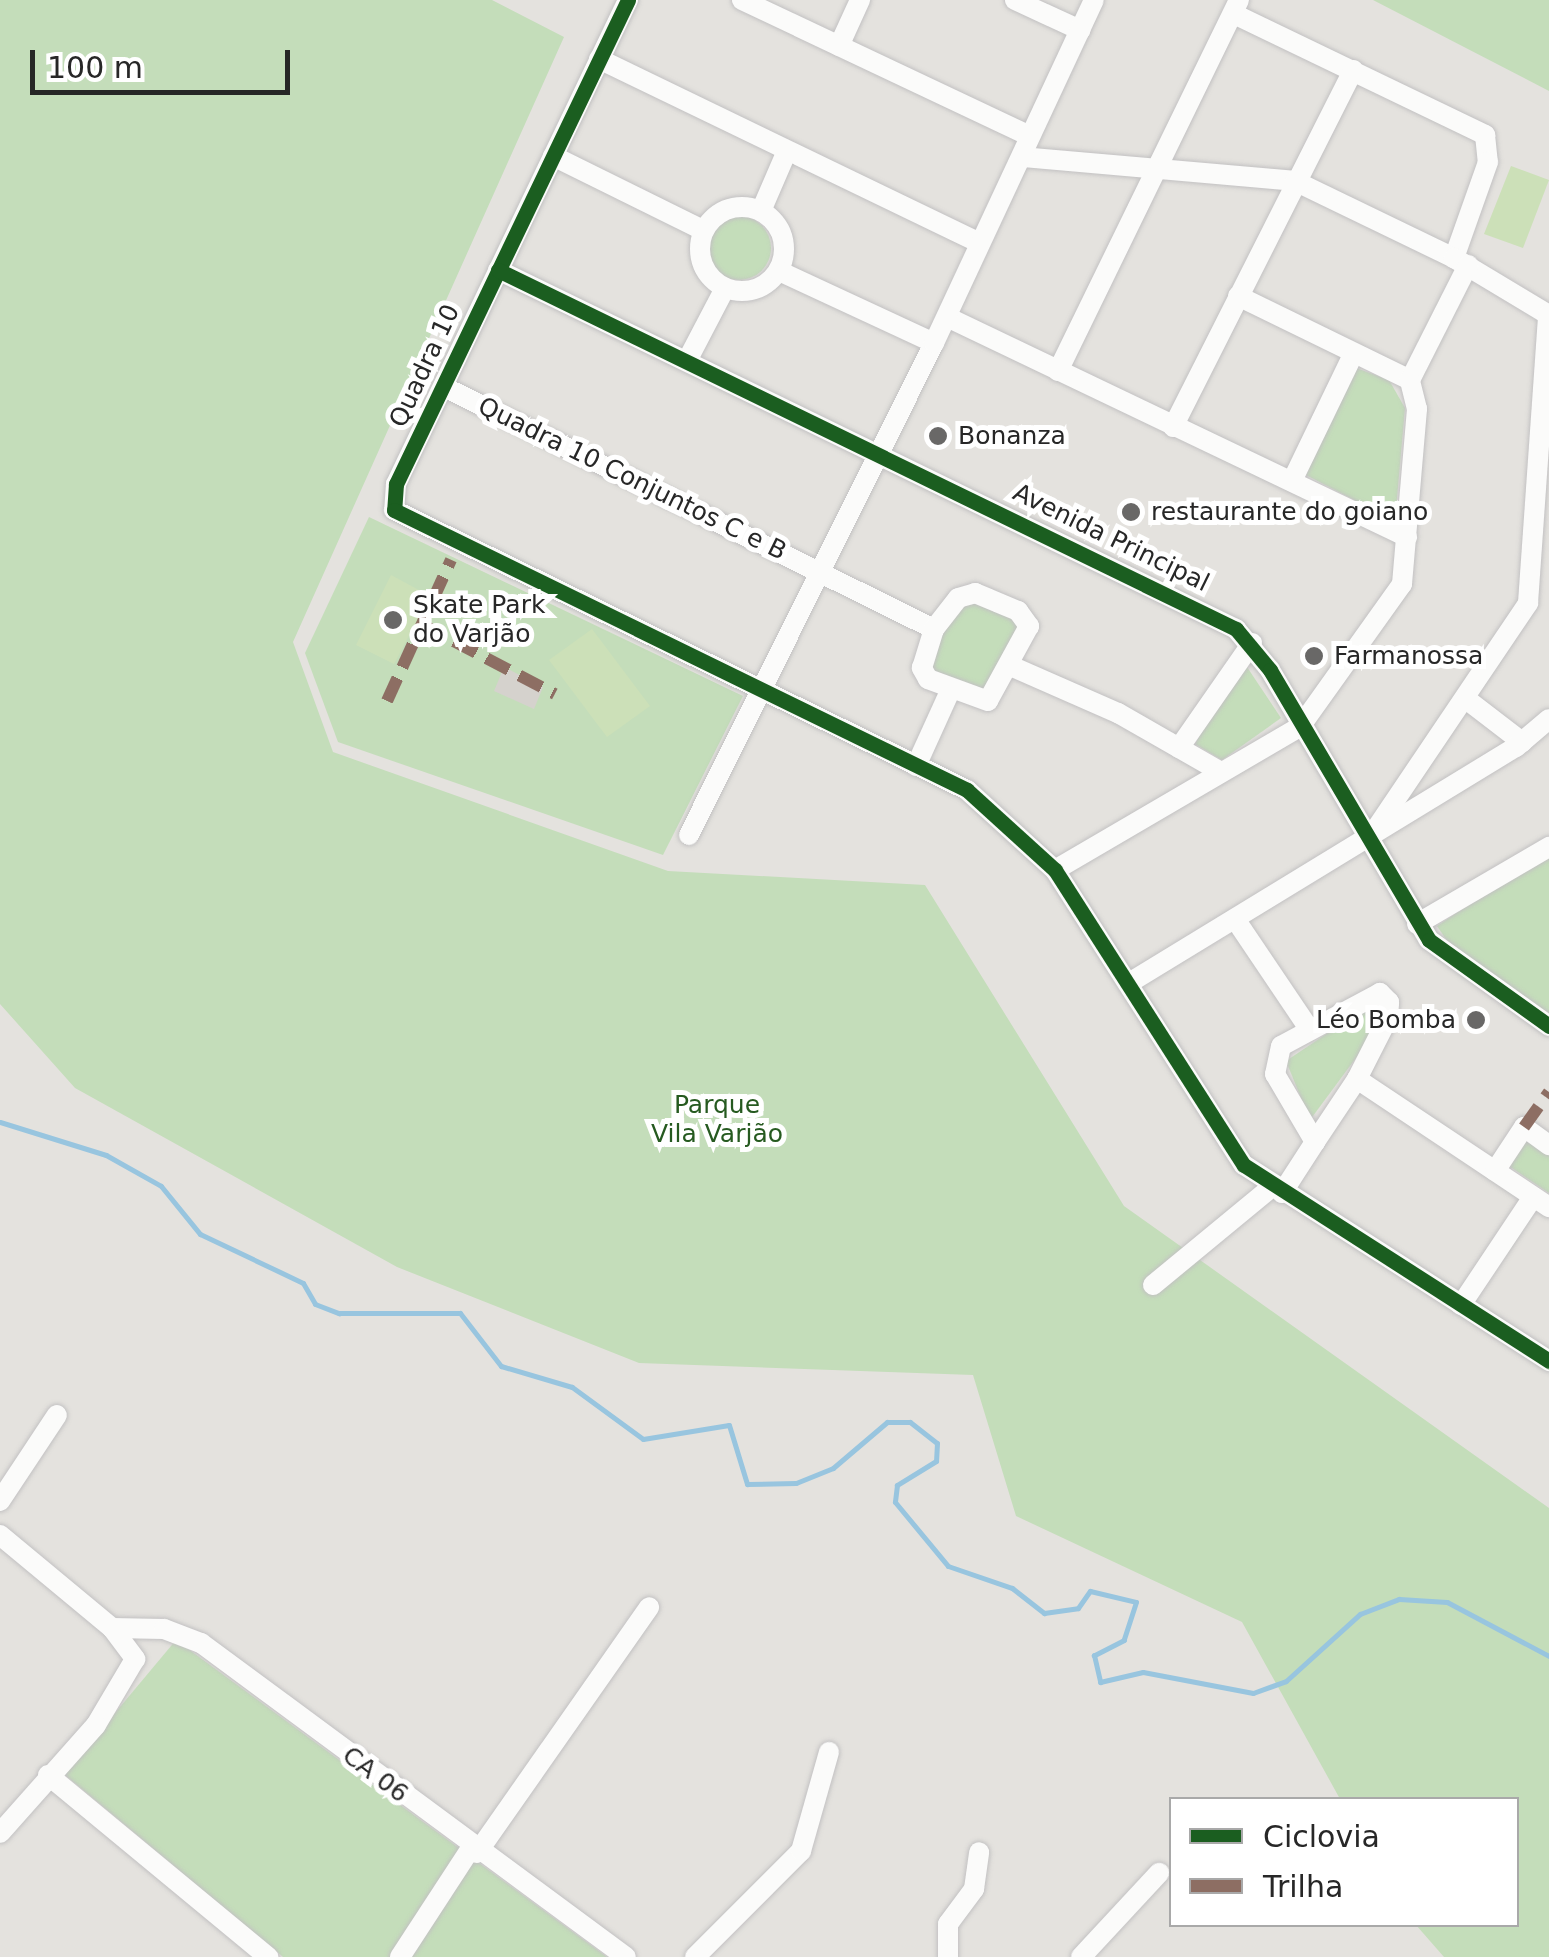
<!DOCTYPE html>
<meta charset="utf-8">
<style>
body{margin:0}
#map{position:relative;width:1549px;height:1957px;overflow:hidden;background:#e4e2de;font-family:"DejaVu Sans",sans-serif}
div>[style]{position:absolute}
.green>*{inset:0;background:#c4ddba}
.round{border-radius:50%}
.pitch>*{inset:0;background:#cce0b8}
.plaza>*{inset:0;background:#d5d2cd}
.stream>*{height:5px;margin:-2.5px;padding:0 2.5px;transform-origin:2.5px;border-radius:2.5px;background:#98c5df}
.roads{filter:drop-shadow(0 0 2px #c2c1c2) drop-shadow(0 0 2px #c2c1c2)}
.minor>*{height:20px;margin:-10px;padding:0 10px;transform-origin:10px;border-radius:10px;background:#fbfbfa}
.minor>.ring{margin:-10px;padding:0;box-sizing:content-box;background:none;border:20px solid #fbfbfa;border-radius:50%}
.quiet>*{height:12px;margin-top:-6px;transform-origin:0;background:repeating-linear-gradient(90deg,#8d6e63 0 25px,transparent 0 37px)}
.cycleway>*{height:15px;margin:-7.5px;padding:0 7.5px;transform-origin:7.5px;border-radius:7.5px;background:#1b5e20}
.dots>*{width:28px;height:28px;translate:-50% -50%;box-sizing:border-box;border:5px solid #fff;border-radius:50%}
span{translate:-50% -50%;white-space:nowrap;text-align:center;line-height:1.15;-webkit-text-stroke:10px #fff;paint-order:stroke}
.street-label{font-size:25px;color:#272727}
.poi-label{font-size:25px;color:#272727}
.left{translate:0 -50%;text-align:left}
.right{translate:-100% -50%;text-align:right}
.park-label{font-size:25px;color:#265a20}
.legend{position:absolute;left:1169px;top:1797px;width:350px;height:130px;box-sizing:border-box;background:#fff;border:2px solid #a9a9a9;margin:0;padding:12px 18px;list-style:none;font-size:30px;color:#272727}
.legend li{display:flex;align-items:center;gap:20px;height:50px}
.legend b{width:50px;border:2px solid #a9a9a9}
.scale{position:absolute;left:30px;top:50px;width:260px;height:45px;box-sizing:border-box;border:5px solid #272727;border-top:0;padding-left:12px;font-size:30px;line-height:35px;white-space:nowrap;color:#272727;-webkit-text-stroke:8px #fff;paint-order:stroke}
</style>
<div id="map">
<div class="green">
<i style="clip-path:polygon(0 0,492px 0,564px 37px,293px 642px,333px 752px,668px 871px,925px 885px,1124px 1206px,1549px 1508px,1549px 1957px,1444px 1957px,1416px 1925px,1516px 1924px,1516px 1800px,1340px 1799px,1242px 1622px,1016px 1516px,973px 1375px,639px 1363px,397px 1267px,75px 1088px,0 1004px)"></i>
<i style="clip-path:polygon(1373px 0,1549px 0,1549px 91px)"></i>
<i class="round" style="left:707px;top:216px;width:64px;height:64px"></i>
<i style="clip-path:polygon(1356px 368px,1389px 380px,1405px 408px,1395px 521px,1304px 474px)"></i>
<i style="clip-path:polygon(369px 517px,743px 696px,663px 855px,338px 742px,305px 653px)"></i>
<i style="clip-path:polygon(962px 593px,1023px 622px,988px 695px,927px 667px)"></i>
<i style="clip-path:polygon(1247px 667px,1281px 718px,1222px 760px,1195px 744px,1236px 670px)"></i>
<i style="clip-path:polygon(1548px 852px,1549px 854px,1549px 1013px,1456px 954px,1437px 926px)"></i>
<i style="clip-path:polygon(1371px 1004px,1384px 1020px,1310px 1120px,1286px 1061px)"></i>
<i style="clip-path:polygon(1528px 1137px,1549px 1151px,1549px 1193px,1509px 1166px)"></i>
<i style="clip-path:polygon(176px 1640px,607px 1957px,283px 1957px,64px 1774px)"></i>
</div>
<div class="pitch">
<i style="clip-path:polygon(1511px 166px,1549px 180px,1523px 248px,1484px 234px)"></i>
<i style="clip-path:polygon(391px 575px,430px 596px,394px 664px,356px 645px)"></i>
<i style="clip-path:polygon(592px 629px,650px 706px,607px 737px,549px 660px)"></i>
</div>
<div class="plaza">
<i style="clip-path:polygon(504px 667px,543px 687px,534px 709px,494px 691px)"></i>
</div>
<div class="stream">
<i style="left:0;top:1122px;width:111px;rotate:17.3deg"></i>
<i style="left:106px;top:1155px;width:63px;rotate:29.4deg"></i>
<i style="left:161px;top:1186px;width:62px;rotate:50.9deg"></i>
<i style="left:200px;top:1234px;width:114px;rotate:25.4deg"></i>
<i style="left:303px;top:1283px;width:24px;rotate:60deg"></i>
<i style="left:315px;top:1304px;width:26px;rotate:21deg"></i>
<i style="left:339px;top:1313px;width:121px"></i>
<i style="left:460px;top:1313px;width:67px;rotate:52.3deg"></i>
<i style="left:501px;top:1366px;width:74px;rotate:16.5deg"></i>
<i style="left:572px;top:1387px;width:88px;rotate:36.2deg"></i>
<i style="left:643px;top:1439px;width:87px;rotate:-9.2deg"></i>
<i style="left:729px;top:1425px;width:62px;rotate:73deg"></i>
<i style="left:747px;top:1484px;width:49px;rotate:-1.2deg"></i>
<i style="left:796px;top:1483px;width:40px;rotate:-22deg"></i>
<i style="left:833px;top:1468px;width:71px;rotate:-40.4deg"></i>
<i style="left:887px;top:1422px;width:23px"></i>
<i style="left:910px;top:1422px;width:34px;rotate:38deg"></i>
<i style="left:937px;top:1443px;width:18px;rotate:93deg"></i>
<i style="left:936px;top:1461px;width:46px;rotate:148.4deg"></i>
<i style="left:897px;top:1485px;width:17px;rotate:97deg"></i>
<i style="left:895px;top:1502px;width:83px;rotate:50.4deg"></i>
<i style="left:948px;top:1566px;width:68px;rotate:19deg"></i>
<i style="left:1012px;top:1588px;width:41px;rotate:38deg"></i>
<i style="left:1044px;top:1613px;width:34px;rotate:-8deg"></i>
<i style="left:1078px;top:1608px;width:21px;rotate:-55deg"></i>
<i style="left:1090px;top:1591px;width:47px;rotate:13.4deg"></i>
<i style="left:1136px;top:1602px;width:40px;rotate:108deg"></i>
<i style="left:1124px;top:1640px;width:34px;rotate:153deg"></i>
<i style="left:1094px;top:1655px;width:28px;rotate:77deg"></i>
<i style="left:1100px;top:1682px;width:44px;rotate:-13.1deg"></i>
<i style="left:1143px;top:1672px;width:112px;rotate:10.8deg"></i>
<i style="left:1253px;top:1693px;width:35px;rotate:-20deg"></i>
<i style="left:1286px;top:1681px;width:100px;rotate:-42.2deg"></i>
<i style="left:1360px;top:1614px;width:42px;rotate:-21deg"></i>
<i style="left:1399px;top:1599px;width:48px;rotate:3.6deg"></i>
<i style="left:1447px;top:1602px;width:115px;rotate:27.9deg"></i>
</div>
<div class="roads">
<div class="minor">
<i style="left:628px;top:0;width:537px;rotate:115.61deg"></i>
<i style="left:396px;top:484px;width:26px;rotate:94deg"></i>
<i style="left:394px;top:510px;width:638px;rotate:26.04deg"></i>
<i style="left:967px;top:790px;width:119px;rotate:42.3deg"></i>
<i style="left:1055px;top:870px;width:350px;rotate:57.4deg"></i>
<i style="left:1244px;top:1165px;width:363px;rotate:32.7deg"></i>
<i style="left:742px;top:0;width:318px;rotate:25.3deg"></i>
<i style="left:1015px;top:0;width:72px;rotate:24.8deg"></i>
<i style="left:1234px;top:14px;width:279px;rotate:25.7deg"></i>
<i style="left:1485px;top:135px;width:27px;rotate:84deg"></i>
<i style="left:1488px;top:162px;width:102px;rotate:109.5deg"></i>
<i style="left:839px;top:46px;width:51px;rotate:-65.5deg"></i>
<i style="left:599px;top:59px;width:423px;rotate:25.8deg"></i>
<i style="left:553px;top:156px;width:167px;rotate:26.3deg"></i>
<i style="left:1022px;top:157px;width:274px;rotate:5deg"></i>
<i style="left:1295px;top:181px;width:177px;rotate:25.8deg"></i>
<i style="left:1454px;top:258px;width:111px;rotate:31deg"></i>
<i class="ring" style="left:700px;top:207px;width:64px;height:64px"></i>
<i style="left:761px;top:211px;width:65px;rotate:-66.6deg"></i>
<i style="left:498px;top:270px;width:821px;rotate:25.94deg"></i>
<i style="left:1236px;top:629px;width:53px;rotate:50.3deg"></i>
<i style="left:1270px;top:670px;width:313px;rotate:59.5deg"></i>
<i style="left:1429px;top:940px;width:148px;rotate:35.6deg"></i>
<i style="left:779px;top:271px;width:171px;rotate:24.9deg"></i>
<i style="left:1238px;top:296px;width:191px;rotate:26deg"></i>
<i style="left:947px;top:317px;width:510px;rotate:25.56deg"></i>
<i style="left:689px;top:357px;width:78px;rotate:-62.4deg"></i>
<i style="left:1058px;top:371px;width:413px;rotate:-64deg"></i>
<i style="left:1410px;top:380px;width:129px;rotate:-63.2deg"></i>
<i style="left:444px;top:387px;width:547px;rotate:26.28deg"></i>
<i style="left:1173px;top:427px;width:400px;rotate:-63.2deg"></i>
<i style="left:1292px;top:481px;width:140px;rotate:-64.2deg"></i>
<i style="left:975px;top:593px;width:47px;rotate:22.7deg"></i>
<i style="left:1018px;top:611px;width:19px;rotate:54deg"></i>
<i style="left:1029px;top:626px;width:85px;rotate:118.7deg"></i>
<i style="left:988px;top:701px;width:64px;rotate:-159.9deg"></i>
<i style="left:928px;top:679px;width:13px;rotate:-119deg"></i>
<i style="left:922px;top:668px;width:41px;rotate:-72.9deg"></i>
<i style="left:934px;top:629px;width:39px;rotate:-52deg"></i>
<i style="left:958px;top:598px;width:18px;rotate:-16deg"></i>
<i style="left:1013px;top:667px;width:115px;rotate:23.7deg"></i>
<i style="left:1118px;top:713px;width:119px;rotate:29.8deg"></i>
<i style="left:1466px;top:699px;width:71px;rotate:37.5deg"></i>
<i style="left:1179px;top:748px;width:128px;rotate:-55.2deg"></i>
<i style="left:916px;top:766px;width:85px;rotate:-65.6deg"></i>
<i style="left:689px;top:835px;width:550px;rotate:-63.53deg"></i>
<i style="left:934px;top:343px;width:378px;rotate:-65deg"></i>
<i style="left:1369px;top:839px;width:285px;rotate:-56deg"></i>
<i style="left:1528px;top:603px;width:289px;rotate:-86deg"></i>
<i style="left:1055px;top:870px;width:284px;rotate:-30.3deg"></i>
<i style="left:1300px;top:727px;width:176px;rotate:-54.5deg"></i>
<i style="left:1402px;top:584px;width:176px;rotate:-85.1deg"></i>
<i style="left:1417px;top:409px;width:30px;rotate:-104deg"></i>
<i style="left:1235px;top:919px;width:134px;rotate:56deg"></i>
<i style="left:1417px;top:924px;width:153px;rotate:-30.3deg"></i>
<i style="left:1129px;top:983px;width:453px;rotate:-31.4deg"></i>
<i style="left:1516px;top:747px;width:43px;rotate:-40.3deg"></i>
<i style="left:1357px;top:1079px;width:231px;rotate:33.7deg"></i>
<i style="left:1495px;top:1171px;width:53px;rotate:-56.6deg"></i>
<i style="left:1524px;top:1127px;width:31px;rotate:36deg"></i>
<i style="left:1282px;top:1193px;width:61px;rotate:-57.1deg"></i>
<i style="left:1315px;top:1142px;width:76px;rotate:-56.3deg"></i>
<i style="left:1357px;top:1079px;width:68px;rotate:-63.1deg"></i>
<i style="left:1388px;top:1018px;width:16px;rotate:-86deg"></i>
<i style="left:1389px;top:1002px;width:13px;rotate:-135deg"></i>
<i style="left:1380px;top:993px;width:112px;rotate:151.8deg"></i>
<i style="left:1281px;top:1046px;width:29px;rotate:102deg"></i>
<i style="left:1275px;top:1074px;width:79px;rotate:59.5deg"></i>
<i style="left:1153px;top:1285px;width:154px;rotate:-39.5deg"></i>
<i style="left:1461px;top:1305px;width:130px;rotate:-56.3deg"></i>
<i style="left:0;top:1501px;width:103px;rotate:-56.5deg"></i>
<i style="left:0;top:1535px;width:146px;rotate:39.7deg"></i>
<i style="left:112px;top:1628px;width:39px;rotate:53deg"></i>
<i style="left:135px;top:1659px;width:77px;rotate:120.6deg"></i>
<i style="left:96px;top:1725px;width:144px;rotate:131.6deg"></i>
<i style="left:112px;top:1628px;width:52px;rotate:1.1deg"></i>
<i style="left:164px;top:1629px;width:40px;rotate:21deg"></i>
<i style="left:201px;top:1643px;width:528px;rotate:36.46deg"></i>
<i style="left:48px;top:1775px;width:286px;rotate:39.6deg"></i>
<i style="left:477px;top:1853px;width:300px;rotate:-55deg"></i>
<i style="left:400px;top:1957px;width:130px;rotate:-56.9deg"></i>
<i style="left:695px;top:1957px;width:150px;rotate:-45deg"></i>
<i style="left:801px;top:1851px;width:103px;rotate:-74.2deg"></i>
<i style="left:948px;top:1957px;width:33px;rotate:-90deg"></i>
<i style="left:948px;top:1924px;width:44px;rotate:-53.4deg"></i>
<i style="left:974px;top:1889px;width:37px;rotate:-82deg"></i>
<i style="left:1081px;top:1957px;width:115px;rotate:-47.1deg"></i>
</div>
</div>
<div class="quiet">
<i style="left:421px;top:624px;width:151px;rotate:27.6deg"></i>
<i style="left:387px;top:701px;width:155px;rotate:-65.6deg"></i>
<i style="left:1524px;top:1127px;width:43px;rotate:-54.5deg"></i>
</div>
<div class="cycleway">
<i style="left:628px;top:0;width:537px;rotate:115.61deg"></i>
<i style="left:396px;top:484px;width:26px;rotate:94deg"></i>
<i style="left:394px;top:510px;width:638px;rotate:26.04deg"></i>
<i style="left:967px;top:790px;width:119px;rotate:42.3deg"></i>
<i style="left:1055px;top:870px;width:350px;rotate:57.4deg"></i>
<i style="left:1244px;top:1165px;width:363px;rotate:32.7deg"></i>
<i style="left:498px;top:270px;width:821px;rotate:25.94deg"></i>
<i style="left:1236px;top:629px;width:53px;rotate:50.3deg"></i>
<i style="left:1270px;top:670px;width:313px;rotate:59.5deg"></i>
<i style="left:1429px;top:940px;width:148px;rotate:35.6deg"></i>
</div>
<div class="dots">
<i style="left:938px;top:436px;background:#696867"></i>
<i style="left:1131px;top:512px;background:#696867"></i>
<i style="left:393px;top:620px;background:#696867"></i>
<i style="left:1314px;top:656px;background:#696867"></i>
<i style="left:1476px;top:1020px;background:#696867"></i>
</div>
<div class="street-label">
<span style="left:425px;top:366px;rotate:-65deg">Quadra 10</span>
<span style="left:632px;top:479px;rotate:26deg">Quadra 10 Conjuntos C e B</span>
<span style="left:1111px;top:538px;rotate:26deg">Avenida Principal</span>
<span style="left:375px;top:1775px;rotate:37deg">CA 06</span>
</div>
<div class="poi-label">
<span class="left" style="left:958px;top:436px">Bonanza</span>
<span class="left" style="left:1151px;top:512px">restaurante do goiano</span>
<span class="left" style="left:413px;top:620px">Skate Park<br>do Varjão</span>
<span class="left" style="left:1334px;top:656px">Farmanossa</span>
<span class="right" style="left:1456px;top:1020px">Léo Bomba</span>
</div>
<div class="park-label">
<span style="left:717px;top:1120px">Parque<br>Vila Varjão</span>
</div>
<ul class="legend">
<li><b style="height:12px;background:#1b5e20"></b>Ciclovia</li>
<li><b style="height:12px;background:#8d6e63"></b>Trilha</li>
</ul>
<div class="scale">100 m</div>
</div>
